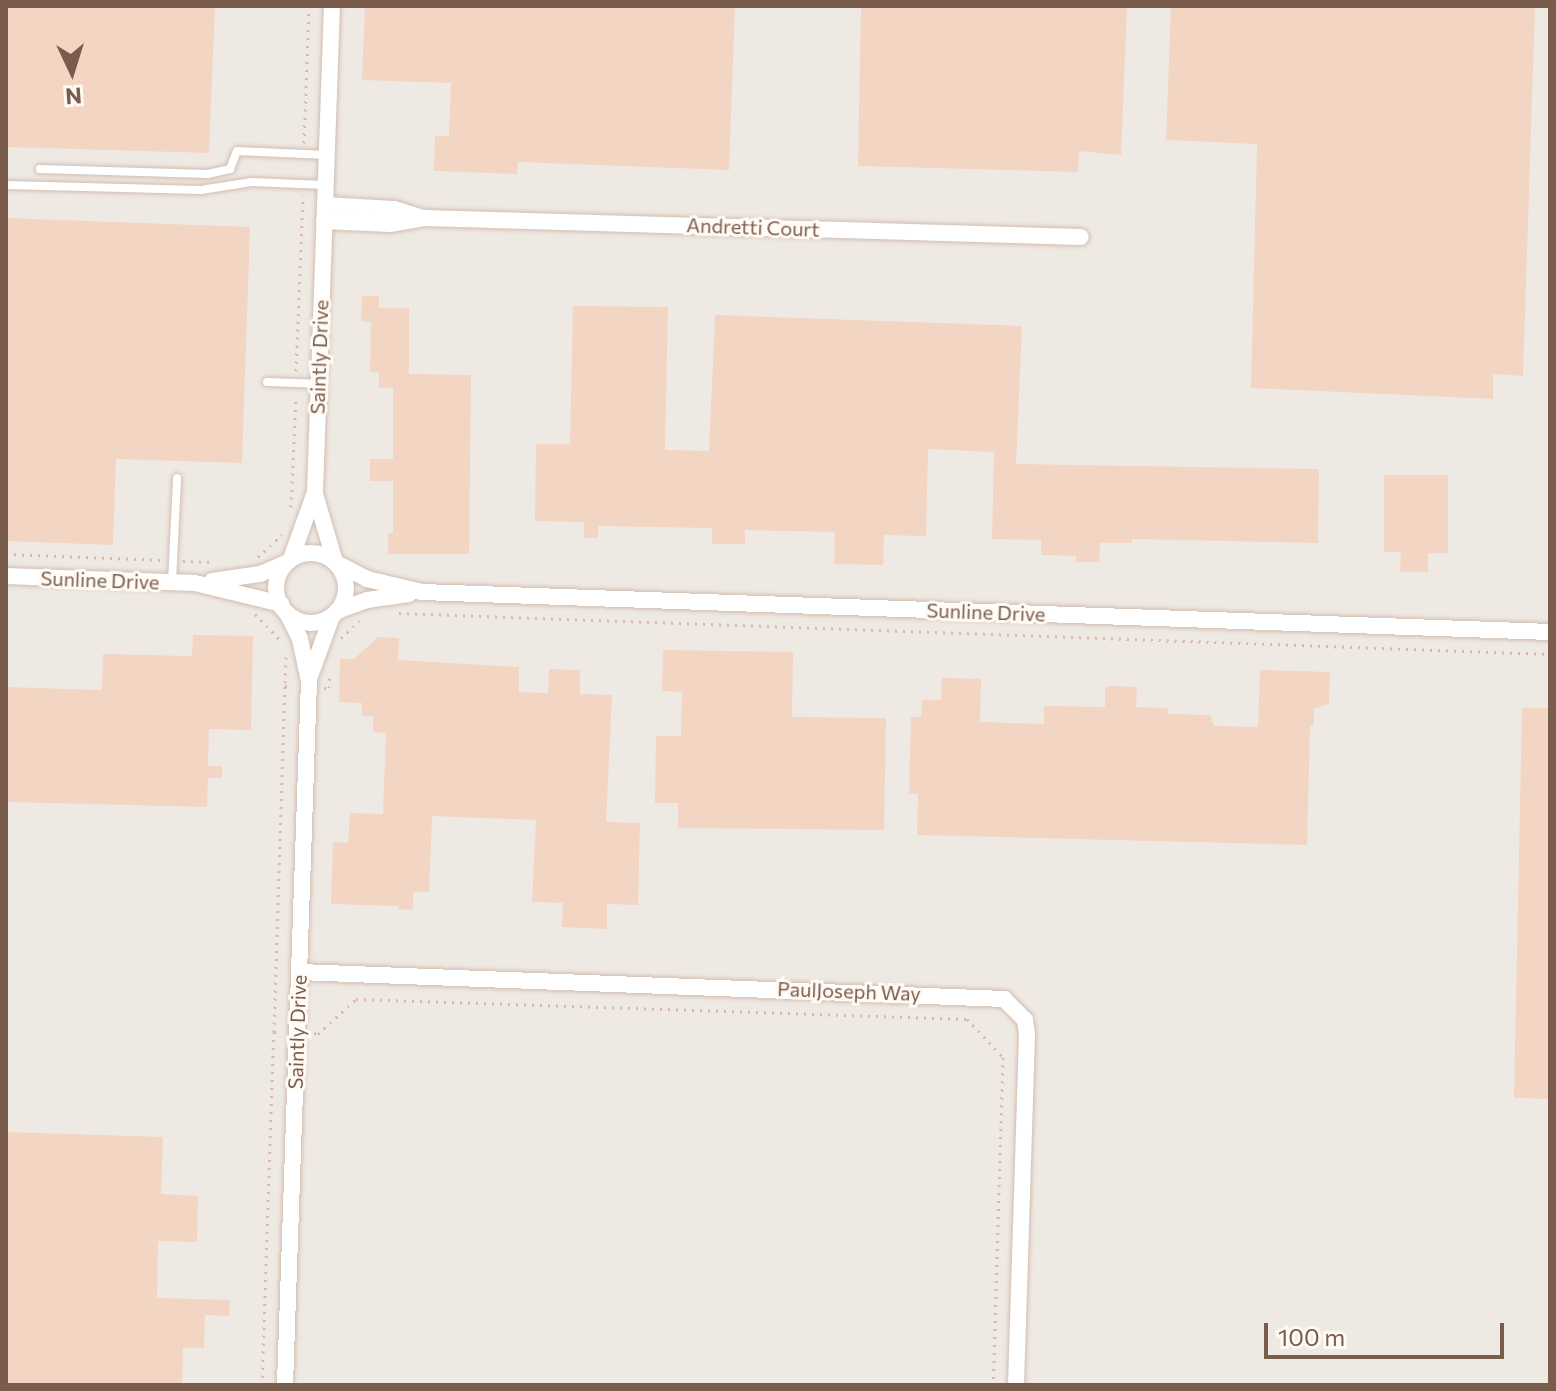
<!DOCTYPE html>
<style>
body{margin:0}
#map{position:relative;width:1556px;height:1391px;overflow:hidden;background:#fdf6ec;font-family:Commissioner,sans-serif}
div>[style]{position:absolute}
.industrial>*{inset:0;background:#efe9e4}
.building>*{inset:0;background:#f3d5c3}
.path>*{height:3px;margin-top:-1.5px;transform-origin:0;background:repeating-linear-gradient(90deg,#d9b8a5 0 2px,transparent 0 8px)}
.roads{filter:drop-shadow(0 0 2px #d1beb0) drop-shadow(0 0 2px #d1beb0)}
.lane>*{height:8px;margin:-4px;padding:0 4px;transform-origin:4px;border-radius:4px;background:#fff}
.street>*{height:16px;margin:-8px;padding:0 8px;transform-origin:8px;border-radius:8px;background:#fff}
.street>.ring{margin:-8px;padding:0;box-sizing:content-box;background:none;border:16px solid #fff;border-radius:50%}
span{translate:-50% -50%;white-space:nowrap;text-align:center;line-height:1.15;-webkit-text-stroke:6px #fffaf3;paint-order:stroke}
.street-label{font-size:20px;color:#7a5c4d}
.frame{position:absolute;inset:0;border:8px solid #7a5c4d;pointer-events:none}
.north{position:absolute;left:32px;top:32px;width:80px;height:80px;-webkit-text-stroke:6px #fffaf3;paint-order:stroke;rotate:176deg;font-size:22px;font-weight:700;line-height:32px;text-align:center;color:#7a5c4d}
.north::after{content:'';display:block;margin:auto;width:28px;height:36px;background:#7a5c4d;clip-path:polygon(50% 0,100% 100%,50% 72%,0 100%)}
.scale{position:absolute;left:1264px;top:1323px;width:240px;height:36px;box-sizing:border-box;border:4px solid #7a5c4d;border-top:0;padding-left:10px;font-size:24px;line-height:28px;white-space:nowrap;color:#7a5c4d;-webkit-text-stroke:6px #fffaf3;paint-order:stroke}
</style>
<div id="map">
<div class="industrial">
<i style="clip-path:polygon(6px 6px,1550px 6px,1550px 1385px,6px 1385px)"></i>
</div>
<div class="building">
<i style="clip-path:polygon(6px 6px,215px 6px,209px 153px,6px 147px)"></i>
<i style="clip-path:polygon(365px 6px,735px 6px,729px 170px,518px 162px,517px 174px,434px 171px,435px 136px,449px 136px,451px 83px,362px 80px)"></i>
<i style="clip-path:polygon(861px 6px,1127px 6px,1121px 155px,1079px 151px,1078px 172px,858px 166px)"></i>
<i style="clip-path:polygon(1171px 6px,1535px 6px,1523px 376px,1493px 374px,1493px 399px,1251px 388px,1257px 144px,1166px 140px)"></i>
<i style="clip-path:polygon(6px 218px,250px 227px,242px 463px,116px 459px,113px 545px,6px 541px)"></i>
<i style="clip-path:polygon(362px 296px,379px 296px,379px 308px,409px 308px,409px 374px,471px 375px,469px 554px,388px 554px,388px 533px,393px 533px,393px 481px,370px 481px,370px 459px,393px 459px,393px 388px,379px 388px,379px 372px,370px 372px,371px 322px,361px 321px)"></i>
<i style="clip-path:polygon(573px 306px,668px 307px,665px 450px,709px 451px,715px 315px,1022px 326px,1016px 464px,1319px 469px,1318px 543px,1132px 539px,1132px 543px,1100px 543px,1099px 562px,1076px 562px,1076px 556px,1041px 555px,1041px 540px,992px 539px,994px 452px,928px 449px,926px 536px,884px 535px,883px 565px,834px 564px,835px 532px,745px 530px,745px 544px,712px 544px,712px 528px,598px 526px,598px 538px,584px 538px,584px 522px,535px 521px,536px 444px,570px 444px)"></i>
<i style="clip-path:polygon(1384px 475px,1448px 475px,1448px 553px,1428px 553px,1428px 572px,1400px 572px,1401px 552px,1384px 552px)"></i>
<i style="clip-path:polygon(193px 635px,253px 636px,251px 730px,209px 729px,208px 766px,222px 766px,222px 778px,208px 778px,207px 807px,6px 802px,6px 687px,102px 690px,103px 654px,192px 656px)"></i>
<i style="clip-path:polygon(378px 637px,399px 638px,398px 660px,519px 667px,519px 692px,548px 693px,549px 669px,580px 670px,580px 694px,612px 695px,606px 822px,640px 823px,638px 905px,607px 904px,607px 929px,562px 927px,563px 903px,532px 902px,536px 820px,432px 816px,429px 892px,413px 892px,413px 910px,398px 909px,398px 906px,331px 904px,333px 842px,348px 843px,350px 813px,383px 814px,386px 733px,373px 732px,373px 716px,362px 716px,362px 703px,339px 702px,340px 659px,354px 659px)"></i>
<i style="clip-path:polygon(663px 650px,793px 652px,792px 717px,886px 718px,884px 830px,678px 828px,678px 803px,655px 803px,656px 736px,681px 736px,682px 692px,662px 691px)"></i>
<i style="clip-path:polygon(1260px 670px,1330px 672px,1329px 704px,1314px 709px,1314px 724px,1310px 727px,1307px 845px,917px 835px,918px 794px,909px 794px,911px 717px,921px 717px,922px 700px,941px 700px,942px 678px,981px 679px,980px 722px,1044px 724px,1044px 706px,1105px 707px,1105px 688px,1111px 686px,1137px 687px,1136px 707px,1167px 708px,1169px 714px,1210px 715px,1214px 726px,1258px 727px)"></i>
<i style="clip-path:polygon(1522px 708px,1550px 708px,1550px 1099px,1514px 1098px)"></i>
<i style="clip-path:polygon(6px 1132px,163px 1137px,161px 1194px,198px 1196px,197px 1242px,158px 1241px,157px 1298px,230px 1300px,229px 1316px,205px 1315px,204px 1348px,183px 1348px,182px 1385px,6px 1384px)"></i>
</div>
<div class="path">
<i style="left:304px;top:143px;width:137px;rotate:-87.9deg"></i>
<i style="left:296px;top:371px;width:176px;rotate:-87.7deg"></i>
<i style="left:291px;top:507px;width:112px;rotate:-87.4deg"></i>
<i style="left:6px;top:554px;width:158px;rotate:2.2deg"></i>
<i style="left:258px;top:557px;width:33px;rotate:-43deg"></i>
<i style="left:183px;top:561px;width:28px;rotate:2deg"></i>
<i style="left:399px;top:613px;width:1152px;rotate:2.04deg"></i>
<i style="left:255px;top:614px;width:40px;rotate:46deg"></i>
<i style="left:341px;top:638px;width:25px;rotate:-43deg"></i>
<i style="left:286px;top:657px;width:29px;rotate:92deg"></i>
<i style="left:285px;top:686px;width:7px"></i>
<i style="left:324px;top:688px;width:5px"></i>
<i style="left:329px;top:688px;width:15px;rotate:-86deg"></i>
<i style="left:274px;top:1032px;width:346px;rotate:-88.2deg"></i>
<i style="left:314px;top:1033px;width:4px;rotate:14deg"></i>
<i style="left:318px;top:1034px;width:52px;rotate:-42.6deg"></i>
<i style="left:356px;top:999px;width:611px;rotate:1.87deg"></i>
<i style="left:967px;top:1019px;width:52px;rotate:46.5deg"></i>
<i style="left:1003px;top:1057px;width:328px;rotate:91.7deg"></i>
<i style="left:262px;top:1385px;width:353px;rotate:-88.1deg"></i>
<i style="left:274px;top:1032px;width:8px;rotate:7deg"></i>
</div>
<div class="roads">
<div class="lane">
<i style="left:40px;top:169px;width:168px;rotate:1.7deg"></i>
<i style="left:208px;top:174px;width:23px;rotate:-13deg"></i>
<i style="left:230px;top:169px;width:19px;rotate:-69deg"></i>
<i style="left:237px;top:151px;width:90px;rotate:2.5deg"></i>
<i style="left:6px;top:185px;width:195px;rotate:1.5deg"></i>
<i style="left:201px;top:190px;width:51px;rotate:-9.1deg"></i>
<i style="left:251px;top:182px;width:74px;rotate:2.3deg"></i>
<i style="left:267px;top:382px;width:51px;rotate:2.2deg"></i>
<i style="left:172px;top:582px;width:104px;rotate:-87.2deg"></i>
</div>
<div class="street">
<i style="left:325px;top:205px;width:69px;rotate:3.3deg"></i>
<i style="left:394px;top:209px;width:31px;rotate:17deg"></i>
<i style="left:324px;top:221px;width:66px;rotate:2.6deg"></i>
<i style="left:390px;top:224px;width:36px;rotate:-10deg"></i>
<i style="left:425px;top:218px;width:656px;rotate:1.66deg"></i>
<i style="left:315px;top:494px;width:71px;rotate:73.6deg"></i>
<i class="ring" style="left:276px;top:553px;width:54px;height:54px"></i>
<i style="left:291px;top:559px;width:71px;rotate:-70.3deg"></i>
<i style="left:315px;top:492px;width:486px;rotate:-88deg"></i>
<i style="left:336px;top:563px;width:35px;rotate:27deg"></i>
<i style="left:367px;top:579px;width:57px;rotate:13.3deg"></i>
<i style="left:422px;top:592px;width:1129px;rotate:2.03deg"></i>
<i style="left:6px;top:576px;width:189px;rotate:2.1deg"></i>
<i style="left:195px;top:583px;width:89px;rotate:13.7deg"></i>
<i style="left:212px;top:581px;width:49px;rotate:-8.3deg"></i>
<i style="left:260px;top:574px;width:28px;rotate:-23deg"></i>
<i style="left:337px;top:611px;width:32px;rotate:-20deg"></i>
<i style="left:367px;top:600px;width:42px;rotate:-8.1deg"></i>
<i style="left:287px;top:613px;width:29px;rotate:63deg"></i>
<i style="left:300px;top:639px;width:39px;rotate:78deg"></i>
<i style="left:299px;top:972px;width:706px;rotate:2.19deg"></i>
<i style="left:1004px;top:999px;width:30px;rotate:45deg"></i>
<i style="left:1025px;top:1020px;width:15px;rotate:82deg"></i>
<i style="left:1027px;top:1035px;width:350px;rotate:91.8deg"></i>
<i style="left:285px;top:1385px;width:706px;rotate:-88.05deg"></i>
<i style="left:309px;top:679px;width:67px;rotate:-69.9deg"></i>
</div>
</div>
<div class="street-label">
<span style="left:753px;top:227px;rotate:2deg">Andretti Court</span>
<span style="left:319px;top:357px;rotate:-88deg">Saintly Drive</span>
<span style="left:100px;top:580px;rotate:2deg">Sunline Drive</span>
<span style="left:986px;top:612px;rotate:2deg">Sunline Drive</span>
<span style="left:849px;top:991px;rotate:2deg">PaulJoseph Way</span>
<span style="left:297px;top:1032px;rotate:-88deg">Saintly Drive</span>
</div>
<div class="frame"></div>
<div class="north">N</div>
<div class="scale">100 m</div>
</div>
